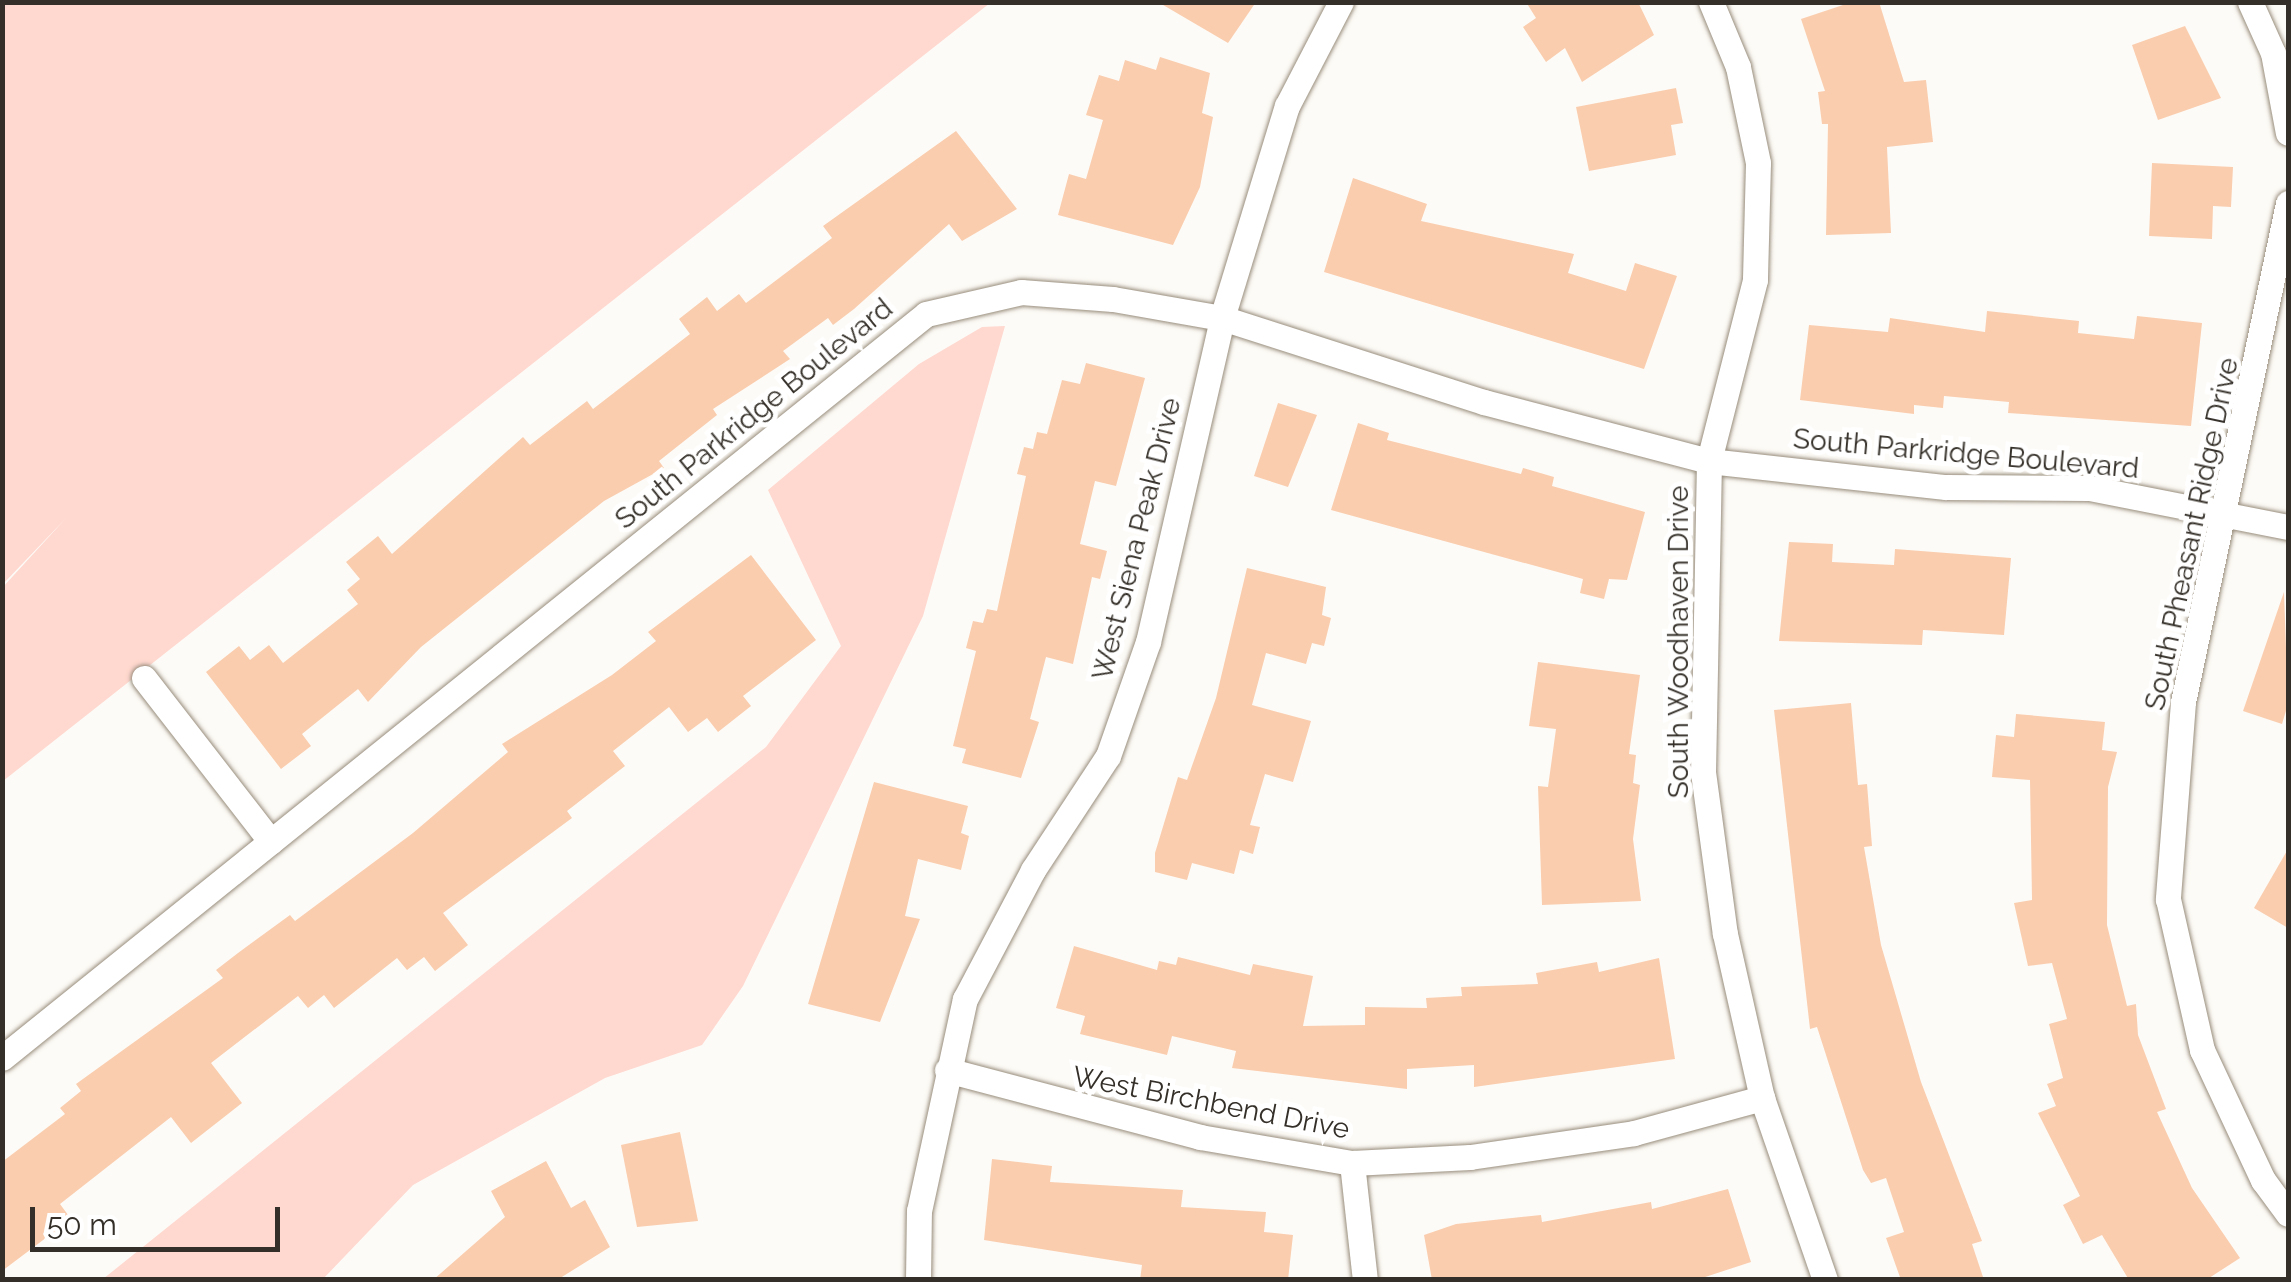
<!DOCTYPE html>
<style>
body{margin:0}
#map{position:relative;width:2291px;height:1282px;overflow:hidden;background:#fdfbf7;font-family:Raleway,sans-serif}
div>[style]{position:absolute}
.green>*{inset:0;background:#ffd8cf}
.building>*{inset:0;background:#facdae}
.roads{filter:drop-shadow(0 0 2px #988d7c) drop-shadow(0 0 2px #988d7c)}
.minor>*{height:25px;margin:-12.5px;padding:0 12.5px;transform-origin:12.5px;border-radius:12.5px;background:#fff}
span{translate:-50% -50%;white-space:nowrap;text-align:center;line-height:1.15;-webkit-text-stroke:10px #fff;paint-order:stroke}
.street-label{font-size:28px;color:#342f28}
.frame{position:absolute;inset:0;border:5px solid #342f28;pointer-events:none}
.scale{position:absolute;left:30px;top:1207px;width:250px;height:45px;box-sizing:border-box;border:5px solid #342f28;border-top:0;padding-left:12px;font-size:30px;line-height:35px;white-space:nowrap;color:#342f28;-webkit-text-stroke:8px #fff;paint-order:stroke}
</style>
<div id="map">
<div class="green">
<i style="clip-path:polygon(3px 3px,990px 3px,3px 781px,3px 587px,67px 517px,3px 584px)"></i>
<i style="clip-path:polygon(1005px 326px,923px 616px,743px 986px,702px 1045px,605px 1078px,413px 1185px,323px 1279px,103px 1279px,766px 747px,841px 646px,768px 490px,919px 364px,982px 327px)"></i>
</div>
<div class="building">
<i style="clip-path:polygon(1158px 2px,1256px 2px,1228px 43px)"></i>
<i style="clip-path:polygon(1526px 2px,1638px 2px,1654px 35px,1582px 82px,1565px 48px,1546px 62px,1523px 27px,1536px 18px)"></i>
<i style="clip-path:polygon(1852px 2px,1879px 2px,1904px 82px,1926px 80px,1933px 142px,1887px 147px,1891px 233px,1826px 235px,1828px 124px,1822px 124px,1818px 92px,1825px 91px,1801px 19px)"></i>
<i style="clip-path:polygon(2185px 26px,2221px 98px,2158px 120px,2132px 45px)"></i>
<i style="clip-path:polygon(1160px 57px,1210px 73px,1202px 113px,1213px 117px,1200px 187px,1173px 245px,1058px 215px,1069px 174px,1086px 179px,1103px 120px,1086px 115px,1099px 75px,1119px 81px,1125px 60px,1156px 70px)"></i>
<i style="clip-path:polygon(1676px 88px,1683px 123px,1671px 125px,1676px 155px,1589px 171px,1576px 107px)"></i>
<i style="clip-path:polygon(956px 131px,1017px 209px,962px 241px,949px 224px,854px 309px,833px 325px,828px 318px,783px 351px,790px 359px,713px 409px,717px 415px,659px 461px,664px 468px,604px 501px,421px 647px,368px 702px,358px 689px,302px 734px,311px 746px,281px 769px,206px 672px,239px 646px,250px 660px,269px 645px,283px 663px,358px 604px,347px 590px,360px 579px,346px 562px,378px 536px,392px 554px,523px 437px,530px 445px,587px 401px,593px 409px,690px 334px,679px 319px,707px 297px,717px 311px,739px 294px,746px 303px,832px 238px,823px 226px)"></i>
<i style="clip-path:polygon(2152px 163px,2233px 167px,2231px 207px,2213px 206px,2212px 239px,2149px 236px)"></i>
<i style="clip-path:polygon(1353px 178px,1427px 204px,1421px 221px,1574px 254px,1568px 273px,1626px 291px,1635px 263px,1677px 276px,1644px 369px,1324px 272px)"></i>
<i style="clip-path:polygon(1987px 311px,2079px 321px,2078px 333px,2134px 339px,2137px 316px,2202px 323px,2191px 426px,2008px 413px,2009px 402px,1944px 396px,1943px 408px,1914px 405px,1914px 414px,1800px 400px,1809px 325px,1888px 332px,1890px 318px,1985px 332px)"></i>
<i style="clip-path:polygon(1086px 363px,1145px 378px,1116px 486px,1095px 481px,1080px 544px,1107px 551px,1100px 579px,1092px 577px,1073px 664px,1046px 657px,1030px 719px,1039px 722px,1021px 778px,962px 763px,966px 749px,953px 746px,976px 651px,966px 648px,973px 621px,983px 623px,987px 609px,997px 611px,1026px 476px,1017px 474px,1024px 447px,1033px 449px,1037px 432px,1047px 434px,1062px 380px,1080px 384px)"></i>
<i style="clip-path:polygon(1278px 403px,1317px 415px,1288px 487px,1254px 476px)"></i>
<i style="clip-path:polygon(1358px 423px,1389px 433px,1387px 440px,1521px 474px,1523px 468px,1554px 477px,1552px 486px,1645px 512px,1627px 580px,1609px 579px,1604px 599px,1580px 593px,1583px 579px,1331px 510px)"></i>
<i style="clip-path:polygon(1789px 542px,1833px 544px,1832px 562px,1894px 565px,1895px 549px,2011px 558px,2004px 635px,1923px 630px,1922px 645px,1779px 641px)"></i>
<i style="clip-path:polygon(751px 555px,816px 640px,743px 696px,751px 706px,718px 732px,707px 718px,688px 732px,669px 707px,613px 751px,625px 766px,567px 811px,572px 818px,443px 913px,468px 945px,435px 971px,424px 957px,407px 970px,397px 958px,334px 1008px,324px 995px,308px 1008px,298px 996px,211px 1063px,242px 1103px,191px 1143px,171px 1117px,60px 1204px,71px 1219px,2px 1271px,2px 1162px,65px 1114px,60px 1108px,81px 1091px,76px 1084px,223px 978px,216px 970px,238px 953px,290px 915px,295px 921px,413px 833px,508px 752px,502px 744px,612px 675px,656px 641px,648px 632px)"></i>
<i style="clip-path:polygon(1247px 568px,1326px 587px,1322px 615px,1331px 618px,1324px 646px,1312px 643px,1306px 664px,1266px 653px,1252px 705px,1311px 721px,1293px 782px,1265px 774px,1250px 825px,1260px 827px,1253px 854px,1240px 850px,1234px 874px,1192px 863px,1187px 880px,1155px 872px,1155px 853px,1178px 777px,1187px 780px,1216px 698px)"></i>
<i style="clip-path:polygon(2284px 592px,2288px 704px,2282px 724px,2243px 711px)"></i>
<i style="clip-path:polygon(1538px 662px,1640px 675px,1629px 754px,1636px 755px,1633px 783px,1640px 785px,1633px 839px,1641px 901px,1542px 905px,1538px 786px,1548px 787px,1556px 729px,1529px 726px)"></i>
<i style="clip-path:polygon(1851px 703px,1858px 785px,1867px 784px,1872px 846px,1864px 847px,1881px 945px,1921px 1082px,1982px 1241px,1972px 1244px,1984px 1280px,1901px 1280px,1886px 1238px,1904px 1232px,1886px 1178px,1871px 1183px,1863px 1170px,1817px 1027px,1810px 1029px,1774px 710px)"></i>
<i style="clip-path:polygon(2016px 714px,2105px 722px,2102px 750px,2117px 752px,2108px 787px,2107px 925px,2127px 1006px,2136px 1004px,2138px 1035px,2166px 1109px,2157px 1112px,2192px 1188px,2240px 1258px,2206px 1280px,2129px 1280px,2102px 1235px,2083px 1244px,2063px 1205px,2080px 1196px,2038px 1113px,2056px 1106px,2047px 1084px,2063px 1078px,2049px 1024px,2067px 1019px,2052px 963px,2028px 966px,2014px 903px,2032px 900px,2030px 780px,1992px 777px,1996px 735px,2014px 737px)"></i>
<i style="clip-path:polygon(874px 782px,968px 806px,961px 833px,969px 836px,961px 870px,918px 859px,905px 916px,920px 919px,880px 1022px,808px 1004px)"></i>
<i style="clip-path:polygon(2288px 849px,2288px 928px,2254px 908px)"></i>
<i style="clip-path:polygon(1074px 946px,1157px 970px,1159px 961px,1176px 965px,1178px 957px,1250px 975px,1253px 964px,1313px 976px,1303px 1026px,1365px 1025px,1365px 1007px,1427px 1008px,1426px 998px,1462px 996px,1461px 987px,1538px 984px,1536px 973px,1597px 962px,1599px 972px,1659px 958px,1675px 1059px,1474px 1087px,1474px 1065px,1407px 1069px,1407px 1089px,1232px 1068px,1236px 1051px,1172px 1036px,1167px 1055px,1080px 1034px,1085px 1016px,1056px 1008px)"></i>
<i style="clip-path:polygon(680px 1132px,698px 1221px,637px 1227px,621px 1145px)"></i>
<i style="clip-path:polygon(992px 1159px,1052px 1166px,1050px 1182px,1183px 1190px,1181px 1207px,1266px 1212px,1264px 1232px,1293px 1235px,1288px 1280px,1140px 1280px,1142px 1265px,984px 1240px)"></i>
<i style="clip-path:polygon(546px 1161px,571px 1208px,585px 1200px,610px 1247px,557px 1280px,433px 1280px,505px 1217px,491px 1191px)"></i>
<i style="clip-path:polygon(1728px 1189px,1751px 1262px,1696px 1280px,1432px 1280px,1424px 1235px,1456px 1224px,1541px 1215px,1542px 1222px,1651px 1202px,1652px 1209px)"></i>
</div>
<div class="roads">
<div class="minor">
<i style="left:1711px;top:2px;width:70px;rotate:67.4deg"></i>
<i style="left:1738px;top:67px;width:98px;rotate:78.2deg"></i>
<i style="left:1758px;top:163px;width:117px;rotate:91.5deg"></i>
<i style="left:1755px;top:280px;width:187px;rotate:104.3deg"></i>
<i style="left:1709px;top:461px;width:311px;rotate:91.1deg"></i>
<i style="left:1703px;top:772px;width:163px;rotate:82.3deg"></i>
<i style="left:1725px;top:934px;width:168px;rotate:77.3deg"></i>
<i style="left:1762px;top:1098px;width:193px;rotate:70.9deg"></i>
<i style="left:2250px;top:2px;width:56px;rotate:65.7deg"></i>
<i style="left:2273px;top:53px;width:81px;rotate:79.4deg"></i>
<i style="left:2288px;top:203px;width:510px;rotate:101.88deg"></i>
<i style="left:2183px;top:702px;width:198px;rotate:94.4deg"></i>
<i style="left:2168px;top:899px;width:155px;rotate:77.3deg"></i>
<i style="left:2202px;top:1050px;width:144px;rotate:64.9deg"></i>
<i style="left:2263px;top:1180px;width:42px;rotate:53.7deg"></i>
<i style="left:144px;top:678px;width:207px;rotate:52.2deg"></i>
<i style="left:2px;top:1058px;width:1186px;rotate:-38.84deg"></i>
<i style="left:926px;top:314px;width:98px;rotate:-13deg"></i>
<i style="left:1021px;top:292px;width:92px;rotate:4.4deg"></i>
<i style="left:1113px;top:299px;width:111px;rotate:9.9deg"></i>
<i style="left:1222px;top:318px;width:275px;rotate:17.8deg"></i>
<i style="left:1484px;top:402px;width:233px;rotate:14.7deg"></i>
<i style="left:1709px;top:461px;width:238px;rotate:6.3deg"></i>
<i style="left:1946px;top:487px;width:143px;rotate:0.4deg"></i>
<i style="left:2089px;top:488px;width:203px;rotate:11.1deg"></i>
<i style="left:947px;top:1070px;width:262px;rotate:14.8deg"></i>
<i style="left:1200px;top:1137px;width:154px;rotate:9.7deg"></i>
<i style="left:1352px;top:1163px;width:118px;rotate:-2.9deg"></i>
<i style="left:1470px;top:1157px;width:166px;rotate:-8.3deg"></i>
<i style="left:1634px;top:1133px;width:133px;rotate:-15.3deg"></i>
<i style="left:1352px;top:1163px;width:118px;rotate:83.7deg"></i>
<i style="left:918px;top:1280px;width:69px;rotate:-89.2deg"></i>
<i style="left:919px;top:1211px;width:217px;rotate:-77.8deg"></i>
<i style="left:965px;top:999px;width:146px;rotate:-62.2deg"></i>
<i style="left:1033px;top:870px;width:136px;rotate:-56.7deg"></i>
<i style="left:1108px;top:756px;width:121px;rotate:-70.7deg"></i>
<i style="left:1148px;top:642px;width:332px;rotate:-77.1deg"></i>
<i style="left:1222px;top:318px;width:222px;rotate:-73deg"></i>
<i style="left:1287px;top:106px;width:117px;rotate:-62.6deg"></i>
</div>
</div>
<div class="street-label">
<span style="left:754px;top:414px;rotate:-39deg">South Parkridge Boulevard</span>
<span style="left:1966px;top:454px;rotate:5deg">South Parkridge Boulevard</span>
<span style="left:2192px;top:534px;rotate:-78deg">South Pheasant Ridge Drive</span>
<span style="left:1137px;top:539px;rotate:-76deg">West Siena Peak Drive</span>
<span style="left:1679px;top:642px;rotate:-90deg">South Woodhaven Drive</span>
<span style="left:1211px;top:1103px;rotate:11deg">West Birchbend Drive</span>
</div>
<div class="frame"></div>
<div class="scale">50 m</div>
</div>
